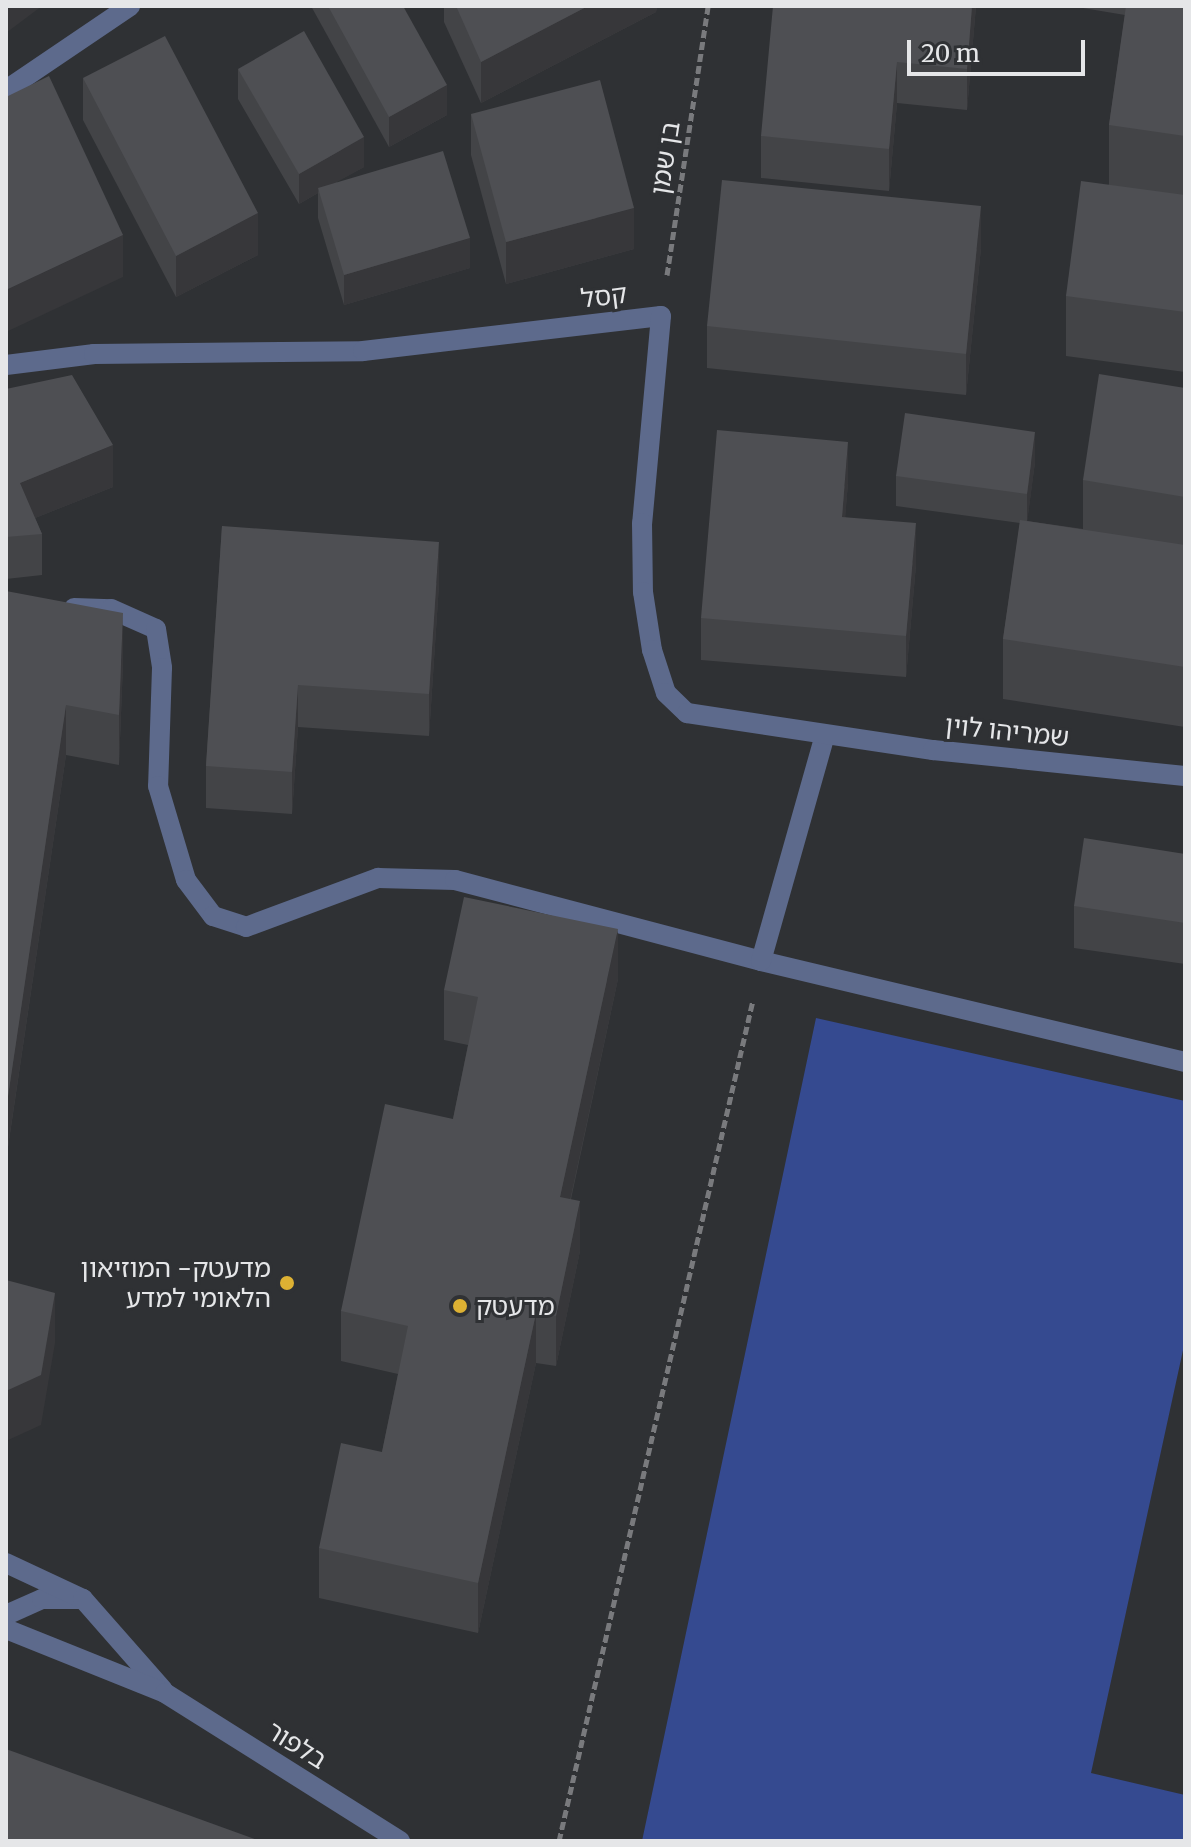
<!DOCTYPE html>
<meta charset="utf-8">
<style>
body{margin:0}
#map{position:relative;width:1191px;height:1847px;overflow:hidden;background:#2f3134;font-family:Merriweather,"Noto Sans Hebrew",serif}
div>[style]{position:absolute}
.green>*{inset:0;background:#354a90}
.path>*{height:5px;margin-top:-2.5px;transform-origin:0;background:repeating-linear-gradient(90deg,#797a7d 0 8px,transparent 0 12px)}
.service>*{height:20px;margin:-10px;padding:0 10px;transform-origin:10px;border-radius:10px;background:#5d6a8c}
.minor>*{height:20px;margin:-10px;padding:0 10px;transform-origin:10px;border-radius:10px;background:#5d6a8c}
.tertiary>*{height:20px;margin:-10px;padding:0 10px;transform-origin:10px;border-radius:10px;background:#5d6a8c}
.wall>*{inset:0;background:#434447}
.shaded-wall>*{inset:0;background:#37373a}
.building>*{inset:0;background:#4e4f53}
.dots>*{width:22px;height:22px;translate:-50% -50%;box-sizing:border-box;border:4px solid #2f3134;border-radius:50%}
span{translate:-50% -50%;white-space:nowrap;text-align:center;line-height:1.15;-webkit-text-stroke:6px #2f3134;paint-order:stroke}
.street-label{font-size:26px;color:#e5e6e8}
.poi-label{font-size:26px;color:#e5e6e8}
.right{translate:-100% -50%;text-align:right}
.left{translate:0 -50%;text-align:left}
.frame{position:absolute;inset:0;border:8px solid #e5e6e8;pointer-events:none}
.scale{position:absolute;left:907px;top:40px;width:178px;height:36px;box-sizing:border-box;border:4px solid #e5e6e8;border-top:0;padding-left:10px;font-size:24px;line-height:28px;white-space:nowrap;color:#e5e6e8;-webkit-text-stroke:6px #2f3134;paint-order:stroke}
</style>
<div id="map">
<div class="green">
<i style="clip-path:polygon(816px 1018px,1185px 1101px,1185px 1341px,1091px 1773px,1185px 1795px,1185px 1841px,642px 1841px)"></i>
</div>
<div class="path">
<i style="left:667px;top:275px;width:272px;rotate:-81.3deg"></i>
<i style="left:559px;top:1841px;width:863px;rotate:-77.01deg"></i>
</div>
<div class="service">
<i style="left:74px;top:608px;width:37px;rotate:2deg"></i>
<i style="left:111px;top:609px;width:49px;rotate:24deg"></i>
<i style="left:156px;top:629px;width:39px;rotate:81deg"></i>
<i style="left:162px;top:668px;width:118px;rotate:91.9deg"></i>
<i style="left:158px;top:786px;width:98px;rotate:73.4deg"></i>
<i style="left:186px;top:880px;width:45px;rotate:53.1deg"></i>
<i style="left:213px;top:916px;width:35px;rotate:18deg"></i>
<i style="left:246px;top:927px;width:141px;rotate:-20.4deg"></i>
<i style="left:378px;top:878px;width:77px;rotate:1.5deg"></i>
<i style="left:455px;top:880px;width:317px;rotate:14.8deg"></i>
<i style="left:761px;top:961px;width:436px;rotate:13.4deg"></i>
<i style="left:761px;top:961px;width:235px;rotate:-74.2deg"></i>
</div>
<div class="minor">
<i style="left:6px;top:90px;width:150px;rotate:-34.1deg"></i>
<i style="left:6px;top:365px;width:89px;rotate:-7.1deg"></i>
<i style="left:94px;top:354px;width:269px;rotate:-0.6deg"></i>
<i style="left:363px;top:351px;width:300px;rotate:-6.7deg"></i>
<i style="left:661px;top:316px;width:208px;rotate:95.2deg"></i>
<i style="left:642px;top:523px;width:69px;rotate:89.2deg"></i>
<i style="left:643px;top:592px;width:59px;rotate:81.2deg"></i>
<i style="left:652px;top:650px;width:45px;rotate:72deg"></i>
<i style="left:666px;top:693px;width:29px;rotate:44deg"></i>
<i style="left:687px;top:713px;width:249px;rotate:8.6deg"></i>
<i style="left:933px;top:750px;width:253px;rotate:5.9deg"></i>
<i style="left:6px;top:1615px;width:39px;rotate:-24deg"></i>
<i style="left:42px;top:1599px;width:41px"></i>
</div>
<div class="tertiary">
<i style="left:6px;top:1563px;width:85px;rotate:25.1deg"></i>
<i style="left:83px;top:1599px;width:121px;rotate:48.7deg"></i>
<i style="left:6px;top:1629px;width:171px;rotate:21.9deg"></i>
<i style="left:165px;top:1693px;width:278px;rotate:32.2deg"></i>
</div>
<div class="wall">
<i style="clip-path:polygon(311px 6px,403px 6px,447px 115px,389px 147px)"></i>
<i style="clip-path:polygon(444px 6px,657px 6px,656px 12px,481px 103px,444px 22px)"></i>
<i style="clip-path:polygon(976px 6px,967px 110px,897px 103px,889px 191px,761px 178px,761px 136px)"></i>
<i style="clip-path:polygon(1071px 6px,1185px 6px,1185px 372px,1066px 356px,1066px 296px,1109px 184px,1109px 125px,1125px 15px)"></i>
<i style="clip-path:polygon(238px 69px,364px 167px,336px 182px,470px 268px,344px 305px,318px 218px,318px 193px,299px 204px,238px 99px)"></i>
<i style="clip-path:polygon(83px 78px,258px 255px,176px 297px,83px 120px)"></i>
<i style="clip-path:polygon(471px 114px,634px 249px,506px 284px,471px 155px)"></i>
<i style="clip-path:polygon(981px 248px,966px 395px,707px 368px,707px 326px)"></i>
<i style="clip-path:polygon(1185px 388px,1185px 727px,1003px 699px,1003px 639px,1020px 523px,896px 506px,896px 476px,1035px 462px,1027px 521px,1083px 529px,1083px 480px)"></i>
<i style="clip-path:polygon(6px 389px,113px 487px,35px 518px,42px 534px,42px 575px,6px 579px)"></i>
<i style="clip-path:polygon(848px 483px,845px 517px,916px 565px,906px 677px,701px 660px,701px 618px)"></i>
<i style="clip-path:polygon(222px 526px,439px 584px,429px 736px,298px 727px,292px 814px,206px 808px,206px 766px)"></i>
<i style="clip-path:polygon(6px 591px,123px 663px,119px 765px,66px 755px,6px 1161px)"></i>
<i style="clip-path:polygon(1185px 854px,1185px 964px,1074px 948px,1074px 906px)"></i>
<i style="clip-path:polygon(618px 979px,571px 1199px,580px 1251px,556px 1366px,536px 1363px,478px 1633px,319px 1598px,319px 1548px,382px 1452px,398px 1374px,341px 1361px,341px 1311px,453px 1119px,468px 1045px,444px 1040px,444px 990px)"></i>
</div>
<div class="shaded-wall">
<i style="clip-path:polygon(6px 6px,42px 6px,6px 33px)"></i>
<i style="clip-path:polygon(588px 6px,657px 6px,656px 12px,481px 103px,481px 62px)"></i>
<i style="clip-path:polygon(972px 6px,976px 6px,967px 110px,967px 69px)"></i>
<i style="clip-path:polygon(897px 62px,897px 103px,889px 191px,889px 149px)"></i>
<i style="clip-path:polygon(447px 85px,447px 115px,389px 147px,389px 117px)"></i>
<i style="clip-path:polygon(364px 137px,364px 167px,319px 192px,318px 188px,318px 193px,299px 204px,299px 174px)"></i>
<i style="clip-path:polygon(981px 206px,981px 248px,966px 395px,966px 354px)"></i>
<i style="clip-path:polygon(634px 208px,634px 249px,506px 284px,506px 242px)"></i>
<i style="clip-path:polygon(258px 213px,258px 255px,176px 297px,176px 256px)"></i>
<i style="clip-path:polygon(123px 235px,123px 277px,6px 332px,6px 290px)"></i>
<i style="clip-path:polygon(470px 238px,470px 268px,344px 305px,344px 275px)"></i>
<i style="clip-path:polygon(1035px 432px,1035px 462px,1027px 524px,1027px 494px)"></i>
<i style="clip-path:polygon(848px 442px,848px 483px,842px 559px,842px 517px)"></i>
<i style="clip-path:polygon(113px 445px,113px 487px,20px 524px,20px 483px)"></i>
<i style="clip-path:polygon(916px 523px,916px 565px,906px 677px,906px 636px)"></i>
<i style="clip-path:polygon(439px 542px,439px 584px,429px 736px,429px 694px)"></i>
<i style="clip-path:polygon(123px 613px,123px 663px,119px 765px,119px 715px)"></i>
<i style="clip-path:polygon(298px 685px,298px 727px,292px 814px,292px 772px)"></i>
<i style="clip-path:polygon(66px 705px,66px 755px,6px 1160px,6px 1110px)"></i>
<i style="clip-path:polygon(618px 929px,618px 979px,560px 1247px,560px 1197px)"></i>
<i style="clip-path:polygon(580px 1201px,580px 1251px,556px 1366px,556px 1316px)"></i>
<i style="clip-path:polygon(55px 1293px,55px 1343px,41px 1425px,6px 1441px,6px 1391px)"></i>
<i style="clip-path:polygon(536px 1313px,536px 1363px,478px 1633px,478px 1583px)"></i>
</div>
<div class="building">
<i style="clip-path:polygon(328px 6px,403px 6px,447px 85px,389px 117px)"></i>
<i style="clip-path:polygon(456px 6px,588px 6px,481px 62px)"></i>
<i style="clip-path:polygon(773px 6px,972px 6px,967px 69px,897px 62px,889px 149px,761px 136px)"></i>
<i style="clip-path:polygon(1126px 6px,1185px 6px,1185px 136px,1109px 125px)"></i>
<i style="clip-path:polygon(304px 31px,364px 137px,299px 174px,238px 69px)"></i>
<i style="clip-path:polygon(165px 36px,258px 213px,176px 256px,83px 78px)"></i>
<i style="clip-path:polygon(49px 76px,123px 235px,6px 290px,6px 97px)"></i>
<i style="clip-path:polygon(600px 80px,634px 208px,506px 242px,471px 114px)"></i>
<i style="clip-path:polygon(443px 151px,470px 238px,344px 275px,318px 188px)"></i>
<i style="clip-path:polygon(722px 180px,981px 206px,966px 354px,707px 326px)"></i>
<i style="clip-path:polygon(1081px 181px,1185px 195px,1185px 312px,1066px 296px)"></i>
<i style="clip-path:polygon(1099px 374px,1185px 388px,1185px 497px,1083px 480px)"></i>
<i style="clip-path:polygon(72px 375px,113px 445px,20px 483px,42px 534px,6px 537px,6px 389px)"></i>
<i style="clip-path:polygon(905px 413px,1035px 432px,1027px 494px,896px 476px)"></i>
<i style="clip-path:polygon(717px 430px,848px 442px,842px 517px,916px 523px,906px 636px,701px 618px)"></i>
<i style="clip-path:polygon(1020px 520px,1185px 545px,1185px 667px,1003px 639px)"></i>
<i style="clip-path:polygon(222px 526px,439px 542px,429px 694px,298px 685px,292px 772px,206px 766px)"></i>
<i style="clip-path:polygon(6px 591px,123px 613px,119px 715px,66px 705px,6px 1110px)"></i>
<i style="clip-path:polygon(1084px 838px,1185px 854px,1185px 923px,1074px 906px)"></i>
<i style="clip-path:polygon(464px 897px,618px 929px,560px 1197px,580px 1201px,556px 1316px,536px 1313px,478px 1583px,319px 1548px,341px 1443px,382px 1452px,408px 1326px,341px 1311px,385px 1104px,453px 1119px,478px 997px,444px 990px)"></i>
<i style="clip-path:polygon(6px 1280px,55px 1293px,41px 1375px,6px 1391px)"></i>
<i style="clip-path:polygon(6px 1749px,260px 1841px,6px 1841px)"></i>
</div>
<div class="dots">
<i style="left:287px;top:1283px;background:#ddb133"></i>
<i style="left:460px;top:1306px;background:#ddb133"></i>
</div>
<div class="street-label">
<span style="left:665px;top:158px;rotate:-81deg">בן שמן</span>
<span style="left:604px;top:296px;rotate:-7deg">קסל</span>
<span style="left:1007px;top:731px;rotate:6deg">שמריהו לוין</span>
<span style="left:297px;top:1745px;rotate:32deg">בלפור</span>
</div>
<div class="poi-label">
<span class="right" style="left:271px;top:1283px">מדעטק- המוזיאון<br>הלאומי למדע</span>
<span class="left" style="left:476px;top:1306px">מדעטק</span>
</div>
<div class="frame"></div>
<div class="scale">20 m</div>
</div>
